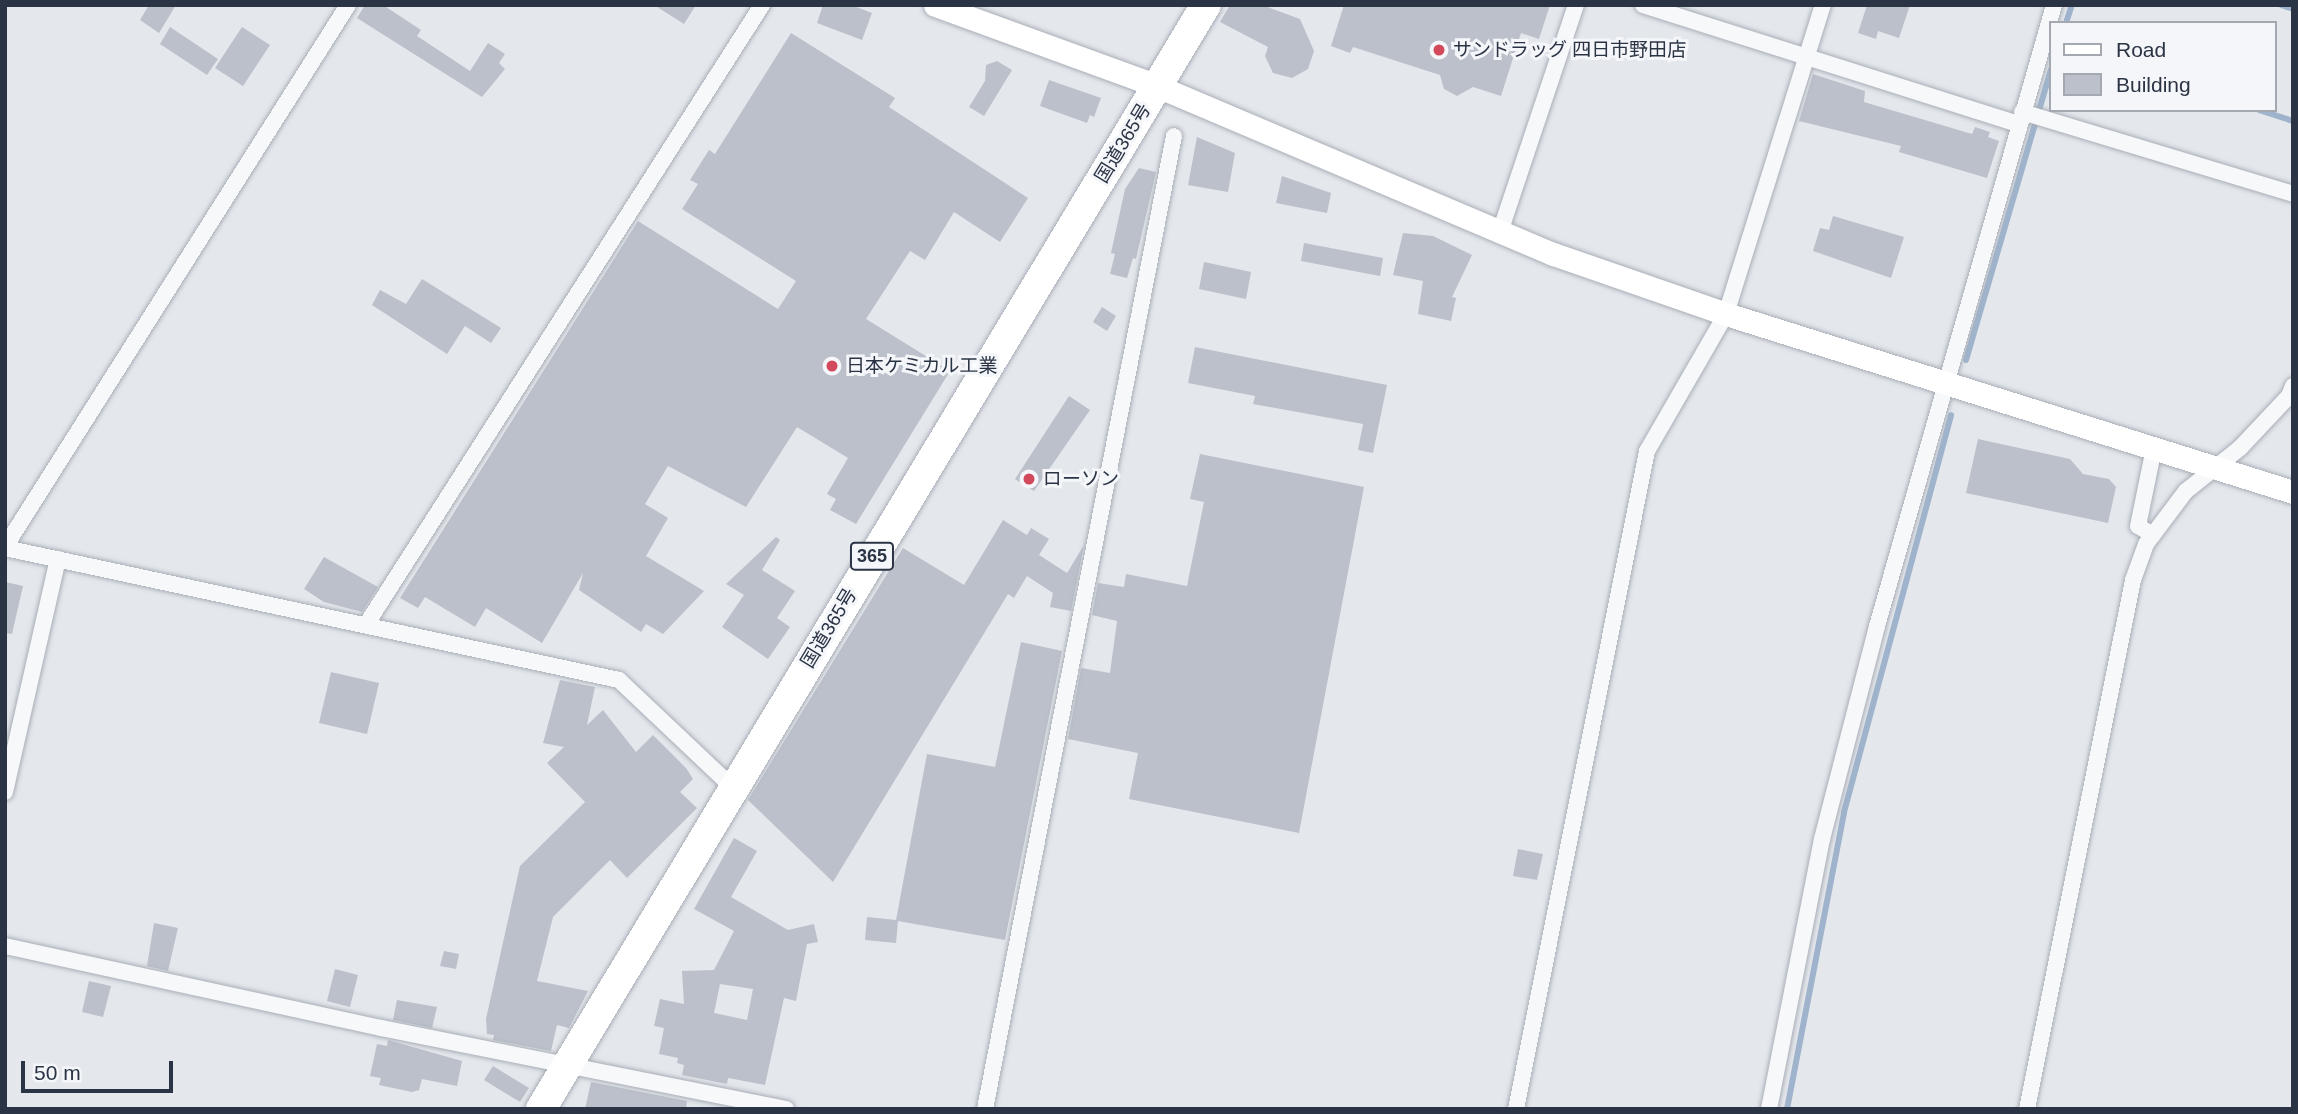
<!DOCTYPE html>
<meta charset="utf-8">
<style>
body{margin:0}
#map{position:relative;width:2298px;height:1114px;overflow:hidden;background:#e4e7ec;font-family:Arial,"Noto Sans JP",sans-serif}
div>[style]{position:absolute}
.stream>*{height:6px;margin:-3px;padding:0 3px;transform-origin:3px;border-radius:3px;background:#9fb4cc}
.building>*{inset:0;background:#bbc0ca}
.roads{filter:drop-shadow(0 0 2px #a9aeb7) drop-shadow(0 0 2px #a9aeb7)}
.street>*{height:16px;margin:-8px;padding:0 8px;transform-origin:8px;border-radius:8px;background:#f7f8fa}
.secondary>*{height:23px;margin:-11.5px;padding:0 11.5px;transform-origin:11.5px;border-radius:11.5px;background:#fff}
.highway>*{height:30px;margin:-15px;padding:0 15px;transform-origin:15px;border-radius:15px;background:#fff}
.dots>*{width:19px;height:19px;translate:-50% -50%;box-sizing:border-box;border:4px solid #f4f6f9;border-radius:50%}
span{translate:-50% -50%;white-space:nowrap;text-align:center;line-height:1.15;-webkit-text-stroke:6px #f4f6f9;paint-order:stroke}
.shield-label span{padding:2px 5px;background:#f4f6f9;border:2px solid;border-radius:5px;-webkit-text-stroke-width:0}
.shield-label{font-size:18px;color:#2b3445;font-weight:700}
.poi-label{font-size:19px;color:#2b3445}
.left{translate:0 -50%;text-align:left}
.street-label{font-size:19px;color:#2b3445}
.frame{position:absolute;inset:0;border:7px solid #2b3445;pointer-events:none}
.legend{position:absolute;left:2049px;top:21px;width:228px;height:91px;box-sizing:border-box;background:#f4f6f9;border:2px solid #a4a8b1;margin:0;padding:9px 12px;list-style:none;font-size:21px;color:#2b3445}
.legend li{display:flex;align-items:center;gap:14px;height:35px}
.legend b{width:35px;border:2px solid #a4a8b1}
.scale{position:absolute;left:21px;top:1061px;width:152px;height:32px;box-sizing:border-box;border:4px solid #2b3445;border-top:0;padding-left:9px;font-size:21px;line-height:24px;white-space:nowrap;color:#2b3445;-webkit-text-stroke:5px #f4f6f9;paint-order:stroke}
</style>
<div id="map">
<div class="stream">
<i style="left:2281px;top:5px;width:13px;rotate:18deg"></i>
<i style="left:2066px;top:23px;width:19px;rotate:-72deg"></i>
<i style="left:2259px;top:110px;width:36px;rotate:18deg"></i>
<i style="left:1966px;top:360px;width:302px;rotate:-73.7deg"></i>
<i style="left:1787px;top:1109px;width:302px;rotate:-79.1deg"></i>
<i style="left:1844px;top:812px;width:411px;rotate:-74.9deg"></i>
</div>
<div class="building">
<i style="clip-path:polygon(149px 5px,176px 5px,159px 33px,140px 20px)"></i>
<i style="clip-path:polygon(365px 5px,383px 5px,421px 30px,417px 36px,470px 71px,488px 43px,505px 54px,499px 63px,505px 69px,482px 97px,357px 18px)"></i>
<i style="clip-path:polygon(654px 5px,696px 5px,684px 24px)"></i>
<i style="clip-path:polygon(823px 5px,851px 5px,872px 13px,862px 40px,817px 23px)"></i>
<i style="clip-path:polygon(1230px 5px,1262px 5px,1300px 19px,1314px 51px,1308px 69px,1292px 78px,1273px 73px,1265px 56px,1268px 47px,1220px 22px)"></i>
<i style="clip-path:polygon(1344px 5px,1550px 5px,1539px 39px,1521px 33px,1501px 96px,1473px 87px,1457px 96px,1444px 89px,1440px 75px,1353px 47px,1350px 53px,1331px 46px)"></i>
<i style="clip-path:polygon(1867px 5px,1910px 5px,1899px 38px,1878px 31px,1876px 39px,1858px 33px)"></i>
<i style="clip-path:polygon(170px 27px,218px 59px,207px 75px,160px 44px)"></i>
<i style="clip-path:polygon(242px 27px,270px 45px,243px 86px,215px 68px)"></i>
<i style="clip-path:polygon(791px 33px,895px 98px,889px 107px,1028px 198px,1000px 242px,954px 212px,925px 260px,910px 251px,866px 319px,950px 371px,856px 524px,830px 510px,836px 499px,827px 494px,848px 458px,797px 427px,746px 507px,668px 466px,645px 504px,668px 518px,646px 556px,704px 591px,663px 634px,646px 624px,641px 632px,579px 590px,583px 573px,542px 643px,486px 608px,475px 627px,425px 597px,418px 608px,400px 598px,638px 221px,778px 309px,796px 281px,682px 209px,698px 184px,690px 180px,709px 150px,715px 154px)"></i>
<i style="clip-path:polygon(997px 61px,1012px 70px,984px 116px,969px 107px,985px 81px,986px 65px)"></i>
<i style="clip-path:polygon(1813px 74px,1865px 91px,1864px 102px,1972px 134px,1975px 127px,1990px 132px,1988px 137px,1999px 141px,1987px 178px,1899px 152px,1901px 146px,1799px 121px)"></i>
<i style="clip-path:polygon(1049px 80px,1101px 98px,1094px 117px,1090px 115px,1087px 123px,1040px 106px)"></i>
<i style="clip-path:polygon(1197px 137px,1235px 153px,1228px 192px,1188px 185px)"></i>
<i style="clip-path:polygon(1139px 168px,1156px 172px,1136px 259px,1133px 258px,1127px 278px,1110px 274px,1115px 254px,1111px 253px,1125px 189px)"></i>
<i style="clip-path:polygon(1282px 176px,1331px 193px,1327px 213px,1276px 203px)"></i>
<i style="clip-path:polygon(1833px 216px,1904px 237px,1891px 278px,1813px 251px,1820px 228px,1829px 230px)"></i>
<i style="clip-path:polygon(1403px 233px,1433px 236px,1472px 255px,1452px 297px,1456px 298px,1451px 321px,1418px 314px,1423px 281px,1393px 275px)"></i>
<i style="clip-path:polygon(1304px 243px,1383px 258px,1380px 276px,1301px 261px)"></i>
<i style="clip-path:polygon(1204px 262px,1251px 272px,1246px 299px,1199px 289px)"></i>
<i style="clip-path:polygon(422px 279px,501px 328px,491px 343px,465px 326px,447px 354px,372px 305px,380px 290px,406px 304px)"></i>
<i style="clip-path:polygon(1102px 307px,1116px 316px,1107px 331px,1093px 322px)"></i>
<i style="clip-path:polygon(1195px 347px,1387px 385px,1373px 453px,1358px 450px,1363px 424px,1253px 404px,1255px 396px,1188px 383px)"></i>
<i style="clip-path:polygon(1069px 396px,1090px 410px,1034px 491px,1015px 479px)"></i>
<i style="clip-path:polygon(1978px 439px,2070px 459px,2083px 474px,2109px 479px,2116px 487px,2108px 523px,1966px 493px)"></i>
<i style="clip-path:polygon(1200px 454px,1364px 487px,1299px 833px,1129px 799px,1138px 753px,1068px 739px,1081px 668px,1110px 673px,1117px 621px,1092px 615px,1098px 583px,1124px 587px,1126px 574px,1187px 586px,1204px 502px,1190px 499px)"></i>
<i style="clip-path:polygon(1003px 520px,1027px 535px,1031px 528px,1049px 539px,1039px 555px,1067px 573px,1084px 545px,1071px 611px,1050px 607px,1053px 593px,1027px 576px,1014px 598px,1008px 594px,833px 882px,748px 800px,903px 548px,964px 585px)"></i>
<i style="clip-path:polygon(776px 537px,780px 540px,762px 570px,795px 591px,777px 618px,790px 627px,768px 659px,722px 627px,744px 595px,726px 584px)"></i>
<i style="clip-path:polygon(324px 557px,378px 587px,362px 612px,324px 602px,304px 589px)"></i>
<i style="clip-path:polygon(5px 582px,23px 586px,12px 634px,5px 633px)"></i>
<i style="clip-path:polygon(1021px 642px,1062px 651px,1005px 940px,898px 921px,896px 943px,865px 940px,867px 917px,896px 920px,927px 754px,995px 767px)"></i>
<i style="clip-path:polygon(331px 672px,379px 683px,367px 734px,319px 723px)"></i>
<i style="clip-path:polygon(560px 680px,595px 687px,587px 725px,603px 710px,636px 752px,653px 735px,686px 768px,693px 779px,680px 792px,697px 808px,627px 878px,610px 860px,553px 917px,537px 981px,588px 991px,569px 1028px,557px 1025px,551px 1051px,493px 1040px,494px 1035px,487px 1034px,486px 1019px,520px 866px,585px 802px,547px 763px,564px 747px,543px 743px)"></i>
<i style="clip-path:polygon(evenodd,734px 838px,757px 851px,731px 897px,788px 930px,814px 924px,818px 942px,807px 944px,796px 1001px,784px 998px,765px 1085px,728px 1078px,727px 1084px,682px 1075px,684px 1065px,677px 1063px,678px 1058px,659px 1054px,664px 1028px,654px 1026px,660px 999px,684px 1004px,682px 971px,714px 970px,734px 931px,694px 909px,734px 838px,720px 984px,753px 989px,747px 1020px,714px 1013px,720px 984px)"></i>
<i style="clip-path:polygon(1518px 849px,1543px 854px,1537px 880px,1513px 876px)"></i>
<i style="clip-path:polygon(154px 923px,178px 928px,168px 971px,147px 966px)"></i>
<i style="clip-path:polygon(444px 951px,459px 954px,456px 969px,440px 966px)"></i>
<i style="clip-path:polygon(335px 969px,358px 975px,350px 1007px,327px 1001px)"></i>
<i style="clip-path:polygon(89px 981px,111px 986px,103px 1017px,82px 1012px)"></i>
<i style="clip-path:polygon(397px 1000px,437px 1007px,432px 1028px,393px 1020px)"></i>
<i style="clip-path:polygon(388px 1040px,462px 1061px,457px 1086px,422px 1079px,419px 1090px,412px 1092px,379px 1085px,381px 1078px,370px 1076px,377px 1044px,387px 1046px)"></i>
<i style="clip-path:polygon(493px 1066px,529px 1088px,520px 1102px,484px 1080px)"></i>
<i style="clip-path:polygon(591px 1082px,687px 1101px,686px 1109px,585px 1109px)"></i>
</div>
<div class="roads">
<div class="street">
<i style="left:1643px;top:5px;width:393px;rotate:17.6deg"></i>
<i style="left:2022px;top:112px;width:283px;rotate:16.8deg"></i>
<i style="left:1500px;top:232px;width:239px;rotate:-71.5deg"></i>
<i style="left:2153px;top:535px;width:17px;rotate:-149deg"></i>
<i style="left:2138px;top:526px;width:80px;rotate:-78.4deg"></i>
<i style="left:5px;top:547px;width:641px;rotate:-57.67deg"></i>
<i style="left:5px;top:548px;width:628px;rotate:12.13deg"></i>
<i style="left:619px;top:680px;width:156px;rotate:43.4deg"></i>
<i style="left:366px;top:625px;width:736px;rotate:-57.43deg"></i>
<i style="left:5px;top:792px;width:239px;rotate:-77.2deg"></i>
<i style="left:5px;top:946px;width:385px;rotate:12.3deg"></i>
<i style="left:381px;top:1028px;width:413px;rotate:11.3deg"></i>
<i style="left:985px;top:1109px;width:991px;rotate:-79.01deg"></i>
<i style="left:1516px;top:1109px;width:671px;rotate:-78.74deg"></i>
<i style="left:1647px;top:451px;width:158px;rotate:-60deg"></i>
<i style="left:1726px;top:314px;width:324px;rotate:-72.6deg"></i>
<i style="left:1769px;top:1109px;width:275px;rotate:-78.9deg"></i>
<i style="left:1822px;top:839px;width:220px;rotate:-75.5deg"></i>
<i style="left:1877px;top:626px;width:646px;rotate:-74.09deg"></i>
<i style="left:2027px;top:1109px;width:540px;rotate:-78.67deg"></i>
<i style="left:2133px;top:580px;width:38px;rotate:-70deg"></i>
<i style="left:2146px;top:544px;width:66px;rotate:-53deg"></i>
<i style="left:2186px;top:491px;width:69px;rotate:-38.5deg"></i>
<i style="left:2240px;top:448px;width:71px;rotate:-46.7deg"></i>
<i style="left:2289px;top:396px;width:11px;rotate:-68deg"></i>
</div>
<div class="secondary">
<i style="left:935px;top:5px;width:236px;rotate:20deg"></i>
<i style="left:1157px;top:86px;width:430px;rotate:23deg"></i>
<i style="left:1553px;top:254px;width:183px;rotate:19.1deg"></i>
<i style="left:1726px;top:314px;width:594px;rotate:17.43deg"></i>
</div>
<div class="highway">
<i style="left:541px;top:1109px;width:1289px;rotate:-58.94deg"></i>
</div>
</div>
<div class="dots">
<i style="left:1439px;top:50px;background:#d1495b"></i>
<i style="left:832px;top:366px;background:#d1495b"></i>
<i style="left:1029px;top:479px;background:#d1495b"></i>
</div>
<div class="shield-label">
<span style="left:872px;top:556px">365</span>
</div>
<div class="poi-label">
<span class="left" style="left:1453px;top:50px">サンドラッグ 四日市野田店</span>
<span class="left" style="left:846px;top:366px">日本ケミカル工業</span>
<span class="left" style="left:1043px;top:479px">ローソン</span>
</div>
<div class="street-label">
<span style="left:1123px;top:143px;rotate:-59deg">国道365号</span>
<span style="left:829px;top:628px;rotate:-59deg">国道365号</span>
</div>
<div class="frame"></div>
<ul class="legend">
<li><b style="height:9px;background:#fff"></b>Road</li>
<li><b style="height:19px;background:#bbc0ca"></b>Building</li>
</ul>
<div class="scale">50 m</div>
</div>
